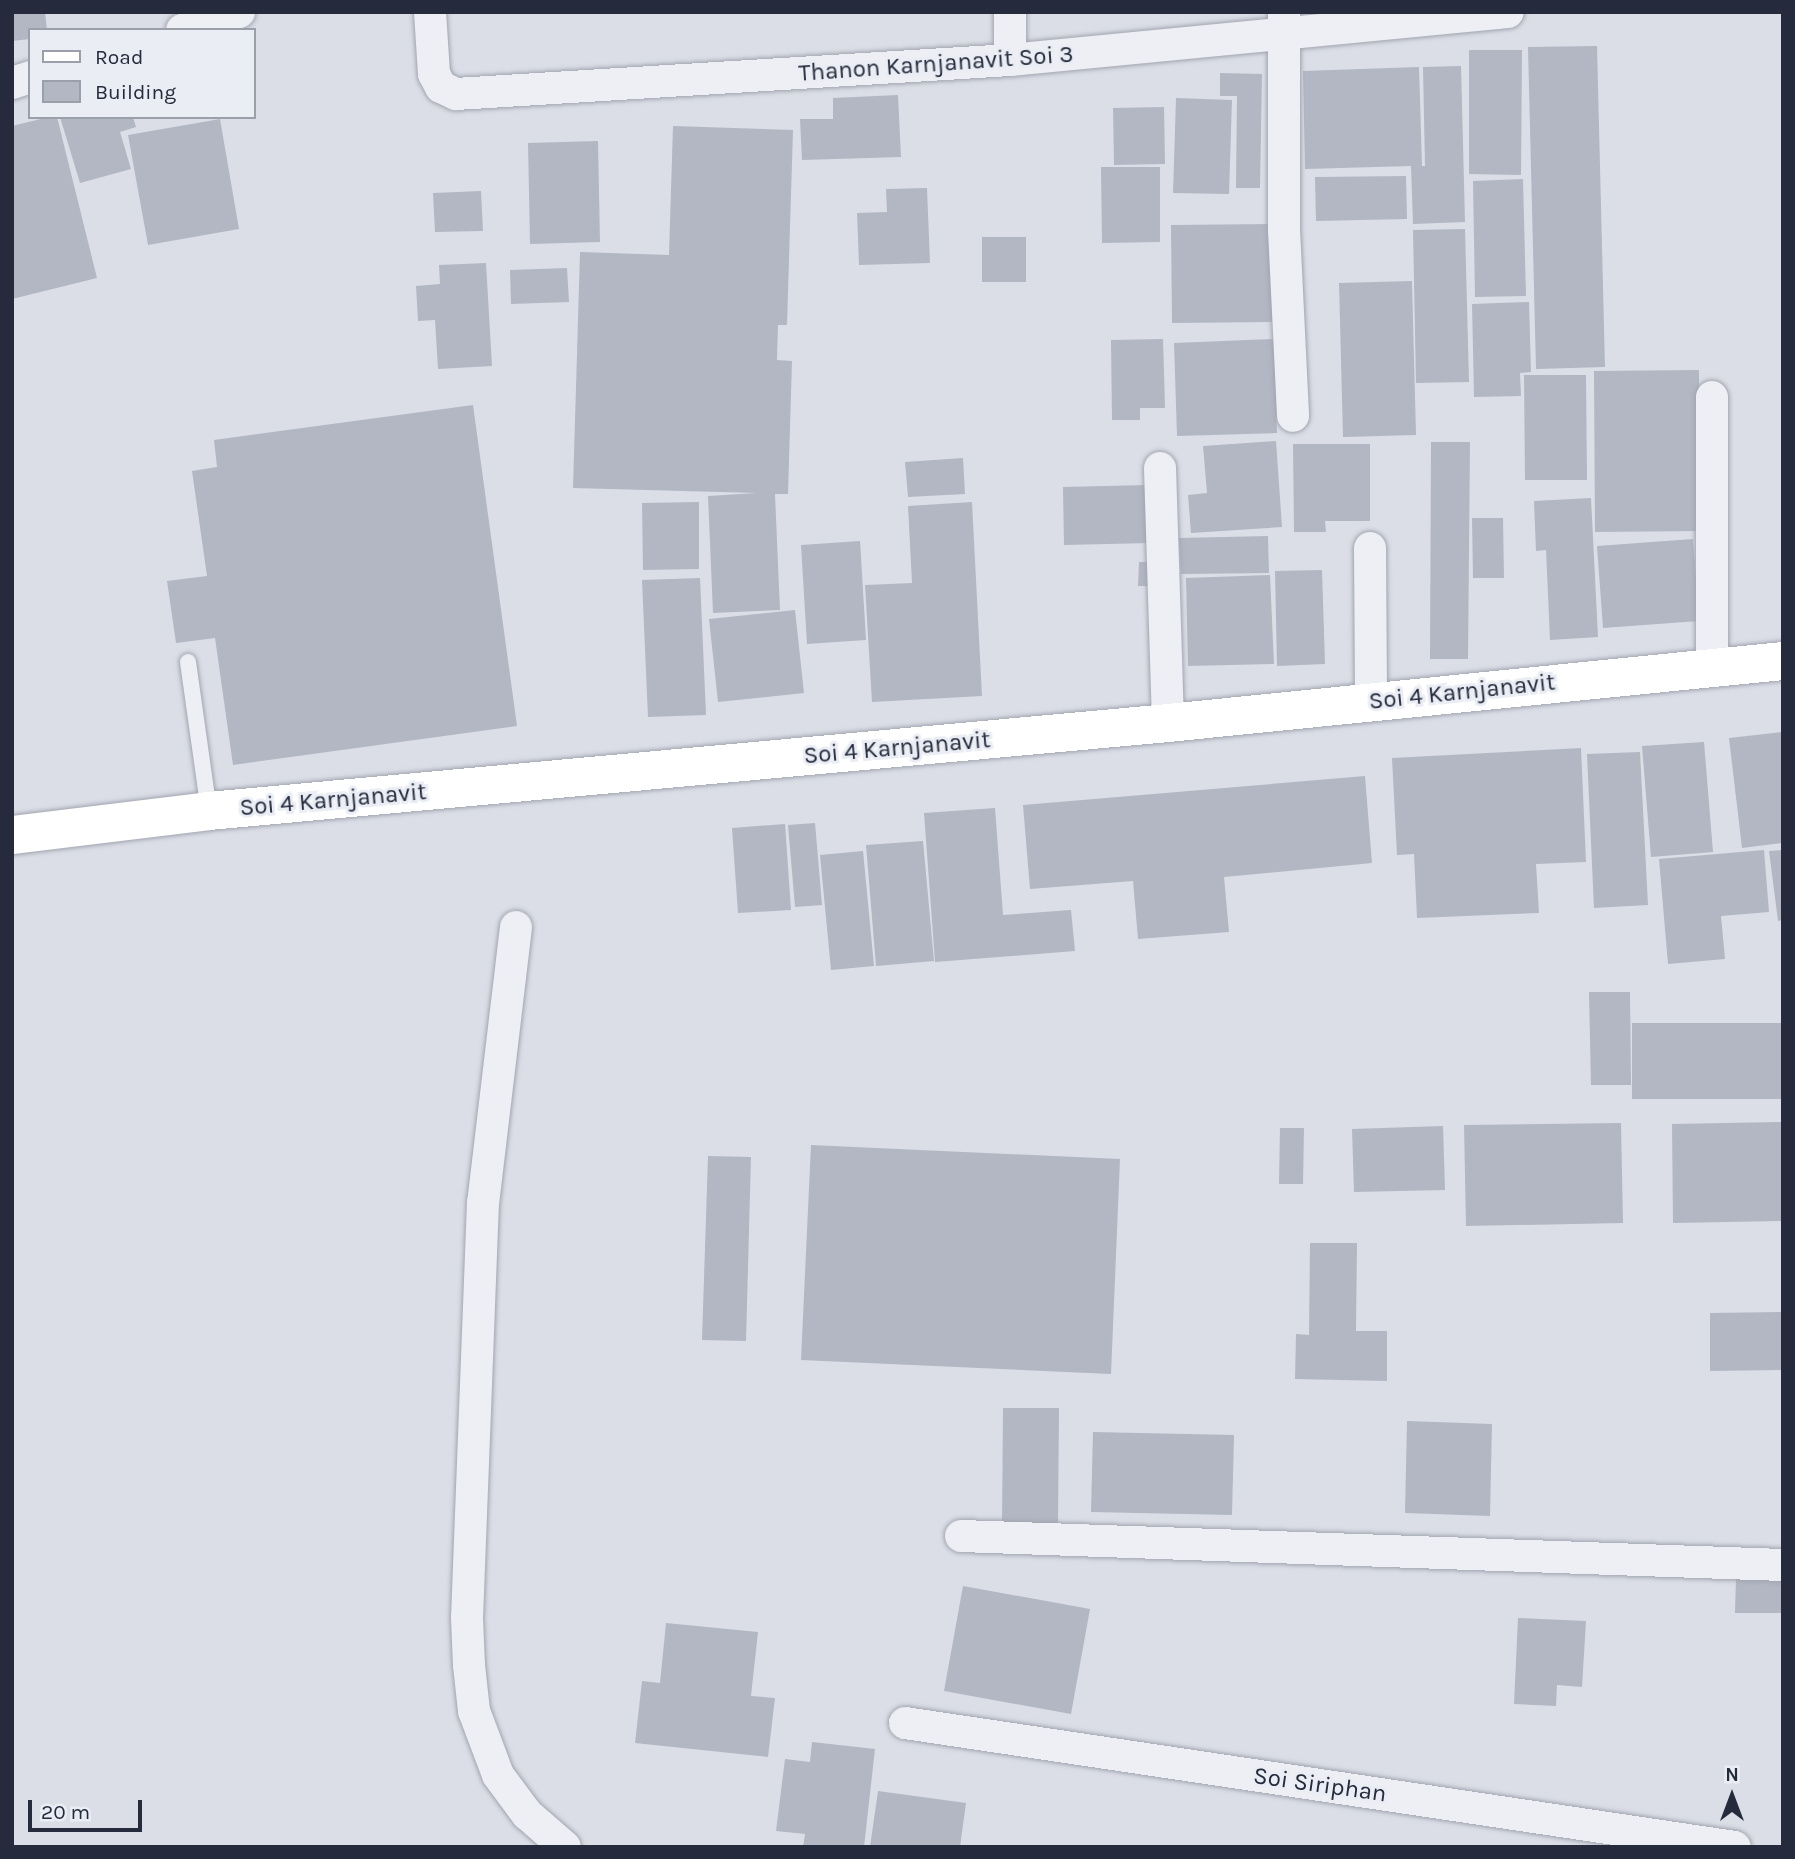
<!DOCTYPE html>
<style>
body{margin:0}
#map{position:relative;width:1795px;height:1859px;overflow:hidden;background:#dbdee6;font-family:Karla,sans-serif}
div>[style]{position:absolute}
.building>*{inset:0;background:#b2b7c3}
.roads{filter:drop-shadow(0 0 2px #a1a5b0) drop-shadow(0 0 2px #a1a5b0)}
.lane>*{height:16px;margin:-8px;padding:0 8px;transform-origin:8px;border-radius:8px;background:#eeeff4}
.street>*{height:32px;margin:-16px;padding:0 16px;transform-origin:16px;border-radius:16px;background:#eeeff4}
.secondary>*{height:38px;margin:-19px;padding:0 19px;transform-origin:19px;border-radius:19px;background:#fff}
span{translate:-50% -50%;white-space:nowrap;text-align:center;line-height:1.15;-webkit-text-stroke:6px #eaedf4;paint-order:stroke}
.street-label{font-size:24px;color:#252b3c}
.frame{position:absolute;inset:0;border:14px solid #252b3c;pointer-events:none}
.legend{position:absolute;left:28px;top:28px;width:228px;height:91px;box-sizing:border-box;background:#eaedf4;border:2px solid #9b9faa;margin:0;padding:9px 12px;list-style:none;font-size:21px;color:#252b3c}
.legend li{display:flex;align-items:center;gap:14px;height:35px}
.legend b{width:35px;border:2px solid #9b9faa}
.north{position:absolute;left:1697px;top:1761px;width:70px;height:70px;-webkit-text-stroke:5px #eaedf4;paint-order:stroke;rotate:0deg;font-size:19px;font-weight:700;line-height:28px;text-align:center;color:#252b3c}
.north::after{content:'';display:block;margin:auto;width:24px;height:32px;background:#252b3c;clip-path:polygon(50% 0,100% 100%,50% 72%,0 100%)}
.scale{position:absolute;left:28px;top:1800px;width:114px;height:32px;box-sizing:border-box;border:4px solid #252b3c;border-top:0;padding-left:9px;font-size:21px;line-height:24px;white-space:nowrap;color:#252b3c;-webkit-text-stroke:5px #eaedf4;paint-order:stroke}
</style>
<div id="map">
<div class="building">
<i style="clip-path:polygon(12px 12px,45px 12px,47px 30px,30px 30px,30px 39px,12px 41px)"></i>
<i style="clip-path:polygon(1597px 46px,1605px 367px,1536px 369px,1528px 47px)"></i>
<i style="clip-path:polygon(1469px 50px,1522px 50px,1521px 175px,1469px 174px)"></i>
<i style="clip-path:polygon(1461px 66px,1465px 222px,1413px 224px,1411px 166px,1305px 169px,1303px 71px,1419px 67px,1422px 166px,1425px 166px,1423px 67px)"></i>
<i style="clip-path:polygon(1220px 73px,1262px 74px,1260px 188px,1236px 188px,1237px 96px,1220px 96px)"></i>
<i style="clip-path:polygon(898px 95px,901px 157px,802px 160px,800px 119px,833px 119px,833px 98px)"></i>
<i style="clip-path:polygon(1176px 98px,1232px 100px,1229px 194px,1173px 193px)"></i>
<i style="clip-path:polygon(1164px 107px,1165px 164px,1114px 165px,1113px 108px)"></i>
<i style="clip-path:polygon(49px 117px,57px 117px,97px 278px,12px 299px,12px 126px)"></i>
<i style="clip-path:polygon(60px 117px,133px 117px,136px 127px,120px 132px,131px 169px,80px 183px)"></i>
<i style="clip-path:polygon(220px 119px,239px 229px,148px 245px,128px 135px)"></i>
<i style="clip-path:polygon(673px 126px,793px 130px,787px 325px,778px 325px,777px 360px,792px 361px,788px 494px,775px 494px,780px 610px,713px 613px,708px 496px,757px 493px,573px 488px,580px 252px,669px 255px)"></i>
<i style="clip-path:polygon(598px 141px,600px 242px,530px 244px,528px 143px)"></i>
<i style="clip-path:polygon(1101px 167px,1160px 167px,1160px 242px,1102px 243px)"></i>
<i style="clip-path:polygon(1406px 176px,1407px 219px,1316px 221px,1315px 177px)"></i>
<i style="clip-path:polygon(1523px 179px,1526px 296px,1475px 297px,1473px 181px)"></i>
<i style="clip-path:polygon(927px 188px,930px 263px,859px 265px,857px 213px,887px 212px,886px 189px)"></i>
<i style="clip-path:polygon(481px 191px,483px 231px,435px 232px,433px 193px)"></i>
<i style="clip-path:polygon(1277px 224px,1279px 322px,1172px 323px,1171px 225px)"></i>
<i style="clip-path:polygon(1465px 229px,1469px 382px,1416px 383px,1413px 230px)"></i>
<i style="clip-path:polygon(982px 237px,1026px 237px,1026px 282px,982px 282px)"></i>
<i style="clip-path:polygon(486px 263px,492px 366px,438px 369px,435px 320px,418px 321px,416px 286px,440px 284px,439px 265px)"></i>
<i style="clip-path:polygon(567px 268px,569px 302px,511px 304px,510px 270px)"></i>
<i style="clip-path:polygon(1412px 281px,1416px 435px,1343px 437px,1339px 283px)"></i>
<i style="clip-path:polygon(1529px 302px,1531px 372px,1520px 373px,1521px 396px,1474px 397px,1472px 304px)"></i>
<i style="clip-path:polygon(1163px 339px,1165px 408px,1140px 408px,1140px 420px,1112px 420px,1111px 340px)"></i>
<i style="clip-path:polygon(1274px 339px,1277px 433px,1177px 436px,1174px 343px)"></i>
<i style="clip-path:polygon(1699px 370px,1700px 531px,1595px 532px,1594px 371px)"></i>
<i style="clip-path:polygon(1524px 375px,1586px 375px,1587px 480px,1525px 480px)"></i>
<i style="clip-path:polygon(473px 405px,517px 726px,233px 765px,215px 638px,176px 643px,167px 581px,207px 576px,192px 471px,217px 467px,214px 440px)"></i>
<i style="clip-path:polygon(1276px 441px,1282px 527px,1191px 533px,1188px 495px,1207px 493px,1203px 446px)"></i>
<i style="clip-path:polygon(1431px 442px,1470px 442px,1468px 659px,1430px 659px)"></i>
<i style="clip-path:polygon(1293px 444px,1370px 444px,1370px 521px,1325px 521px,1326px 532px,1294px 532px)"></i>
<i style="clip-path:polygon(963px 458px,965px 494px,908px 497px,905px 462px)"></i>
<i style="clip-path:polygon(1148px 485px,1150px 543px,1064px 545px,1063px 487px)"></i>
<i style="clip-path:polygon(1591px 498px,1598px 637px,1550px 640px,1546px 550px,1536px 551px,1534px 501px)"></i>
<i style="clip-path:polygon(699px 502px,699px 569px,643px 570px,642px 503px)"></i>
<i style="clip-path:polygon(972px 502px,982px 696px,872px 702px,865px 585px,912px 583px,908px 506px)"></i>
<i style="clip-path:polygon(1472px 518px,1503px 518px,1504px 578px,1473px 578px)"></i>
<i style="clip-path:polygon(1268px 536px,1269px 573px,1181px 574px,1179px 538px)"></i>
<i style="clip-path:polygon(1693px 539px,1699px 621px,1603px 628px,1597px 546px)"></i>
<i style="clip-path:polygon(860px 541px,866px 640px,807px 644px,801px 545px)"></i>
<i style="clip-path:polygon(1139px 562px,1155px 562px,1154px 586px,1138px 586px)"></i>
<i style="clip-path:polygon(1322px 570px,1325px 664px,1277px 666px,1275px 571px)"></i>
<i style="clip-path:polygon(1270px 575px,1274px 664px,1188px 666px,1186px 578px)"></i>
<i style="clip-path:polygon(700px 578px,706px 715px,648px 717px,642px 580px)"></i>
<i style="clip-path:polygon(795px 610px,804px 693px,718px 702px,709px 619px)"></i>
<i style="clip-path:polygon(1783px 732px,1783px 843px,1742px 848px,1729px 738px)"></i>
<i style="clip-path:polygon(1704px 742px,1713px 852px,1651px 857px,1642px 746px)"></i>
<i style="clip-path:polygon(1581px 748px,1586px 862px,1536px 864px,1539px 913px,1417px 918px,1414px 854px,1397px 855px,1392px 758px)"></i>
<i style="clip-path:polygon(1640px 752px,1648px 905px,1594px 908px,1587px 754px)"></i>
<i style="clip-path:polygon(1365px 776px,1372px 863px,1224px 877px,1229px 932px,1138px 939px,1133px 881px,1030px 889px,1023px 805px)"></i>
<i style="clip-path:polygon(995px 808px,1003px 915px,1071px 910px,1075px 951px,935px 962px,924px 813px)"></i>
<i style="clip-path:polygon(815px 823px,822px 905px,795px 907px,788px 825px)"></i>
<i style="clip-path:polygon(785px 824px,791px 910px,738px 913px,732px 828px)"></i>
<i style="clip-path:polygon(923px 841px,934px 961px,876px 966px,866px 845px)"></i>
<i style="clip-path:polygon(1764px 850px,1769px 912px,1721px 916px,1725px 959px,1668px 964px,1659px 859px)"></i>
<i style="clip-path:polygon(1783px 850px,1783px 920px,1778px 921px,1769px 851px)"></i>
<i style="clip-path:polygon(863px 851px,874px 966px,831px 970px,820px 855px)"></i>
<i style="clip-path:polygon(1589px 992px,1630px 992px,1631px 1085px,1591px 1085px)"></i>
<i style="clip-path:polygon(1632px 1023px,1783px 1023px,1783px 1099px,1632px 1099px)"></i>
<i style="clip-path:polygon(1783px 1122px,1783px 1221px,1673px 1223px,1672px 1124px)"></i>
<i style="clip-path:polygon(1621px 1123px,1623px 1223px,1466px 1226px,1464px 1125px)"></i>
<i style="clip-path:polygon(1443px 1126px,1445px 1190px,1354px 1192px,1352px 1129px)"></i>
<i style="clip-path:polygon(1280px 1128px,1304px 1128px,1303px 1184px,1279px 1184px)"></i>
<i style="clip-path:polygon(811px 1145px,1120px 1159px,1111px 1374px,801px 1360px)"></i>
<i style="clip-path:polygon(708px 1156px,751px 1157px,746px 1341px,702px 1340px)"></i>
<i style="clip-path:polygon(1310px 1243px,1357px 1243px,1356px 1331px,1387px 1331px,1387px 1381px,1295px 1379px,1296px 1334px,1309px 1335px)"></i>
<i style="clip-path:polygon(1783px 1312px,1783px 1370px,1710px 1371px,1710px 1313px)"></i>
<i style="clip-path:polygon(1003px 1408px,1059px 1408px,1058px 1524px,1002px 1523px)"></i>
<i style="clip-path:polygon(1407px 1421px,1492px 1424px,1490px 1516px,1405px 1513px)"></i>
<i style="clip-path:polygon(1093px 1432px,1234px 1435px,1232px 1515px,1091px 1512px)"></i>
<i style="clip-path:polygon(1736px 1577px,1783px 1578px,1783px 1613px,1735px 1613px)"></i>
<i style="clip-path:polygon(963px 1586px,1090px 1609px,1071px 1714px,944px 1691px)"></i>
<i style="clip-path:polygon(1518px 1618px,1586px 1621px,1582px 1687px,1557px 1685px,1556px 1706px,1514px 1704px)"></i>
<i style="clip-path:polygon(666px 1623px,758px 1632px,751px 1696px,775px 1698px,768px 1757px,635px 1743px,642px 1681px,660px 1683px)"></i>
<i style="clip-path:polygon(812px 1742px,875px 1749px,864px 1847px,803px 1847px,805px 1834px,776px 1831px,785px 1759px,810px 1762px)"></i>
<i style="clip-path:polygon(878px 1791px,966px 1803px,960px 1847px,870px 1847px)"></i>
</div>
<div class="roads">
<div class="lane">
<i style="left:188px;top:662px;width:150px;rotate:82deg"></i>
</div>
<div class="street">
<i style="left:430px;top:12px;width:62px;rotate:86.3deg"></i>
<i style="left:434px;top:74px;width:15px;rotate:62deg"></i>
<i style="left:441px;top:87px;width:17px;rotate:25deg"></i>
<i style="left:456px;top:94px;width:555px;rotate:-3.51deg"></i>
<i style="left:1010px;top:60px;width:500px;rotate:-5.51deg"></i>
<i style="left:1010px;top:12px;width:48px;rotate:90deg"></i>
<i style="left:1284px;top:12px;width:218px;rotate:90deg"></i>
<i style="left:1284px;top:230px;width:186px;rotate:87.2deg"></i>
<i style="left:182px;top:30px;width:60px;rotate:-17.5deg"></i>
<i style="left:12px;top:83px;width:19px;rotate:-18deg"></i>
<i style="left:1712px;top:397px;width:271px;rotate:90deg"></i>
<i style="left:1160px;top:468px;width:255px;rotate:88.2deg"></i>
<i style="left:1370px;top:548px;width:153px;rotate:89.6deg"></i>
<i style="left:516px;top:927px;width:277px;rotate:96.8deg"></i>
<i style="left:483px;top:1202px;width:416px;rotate:92.2deg"></i>
<i style="left:467px;top:1618px;width:47px;rotate:87.6deg"></i>
<i style="left:469px;top:1665px;width:46px;rotate:83.8deg"></i>
<i style="left:474px;top:1711px;width:68px;rotate:69.4deg"></i>
<i style="left:498px;top:1775px;width:49px;rotate:53.4deg"></i>
<i style="left:527px;top:1814px;width:50px;rotate:41deg"></i>
<i style="left:961px;top:1536px;width:823px;rotate:2.02deg"></i>
<i style="left:905px;top:1723px;width:839px;rotate:8.5deg"></i>
</div>
<div class="secondary">
<i style="left:12px;top:835px;width:198px;rotate:-6.9deg"></i>
<i style="left:209px;top:811px;width:963px;rotate:-5.24deg"></i>
<i style="left:1168px;top:723px;width:618px;rotate:-5.76deg"></i>
</div>
</div>
<div class="street-label">
<span style="left:936px;top:64px;rotate:-4deg">Thanon Karnjanavit Soi 3</span>
<span style="left:1462px;top:692px;rotate:-6deg">Soi 4 Karnjanavit</span>
<span style="left:897px;top:748px;rotate:-5deg">Soi 4 Karnjanavit</span>
<span style="left:333px;top:800px;rotate:-5deg">Soi 4 Karnjanavit</span>
<span style="left:1320px;top:1785px;rotate:8deg">Soi Siriphan</span>
</div>
<div class="frame"></div>
<ul class="legend">
<li><b style="height:9px;background:#fff"></b>Road</li>
<li><b style="height:19px;background:#b2b7c3"></b>Building</li>
</ul>
<div class="north">N</div>
<div class="scale">20 m</div>
</div>
